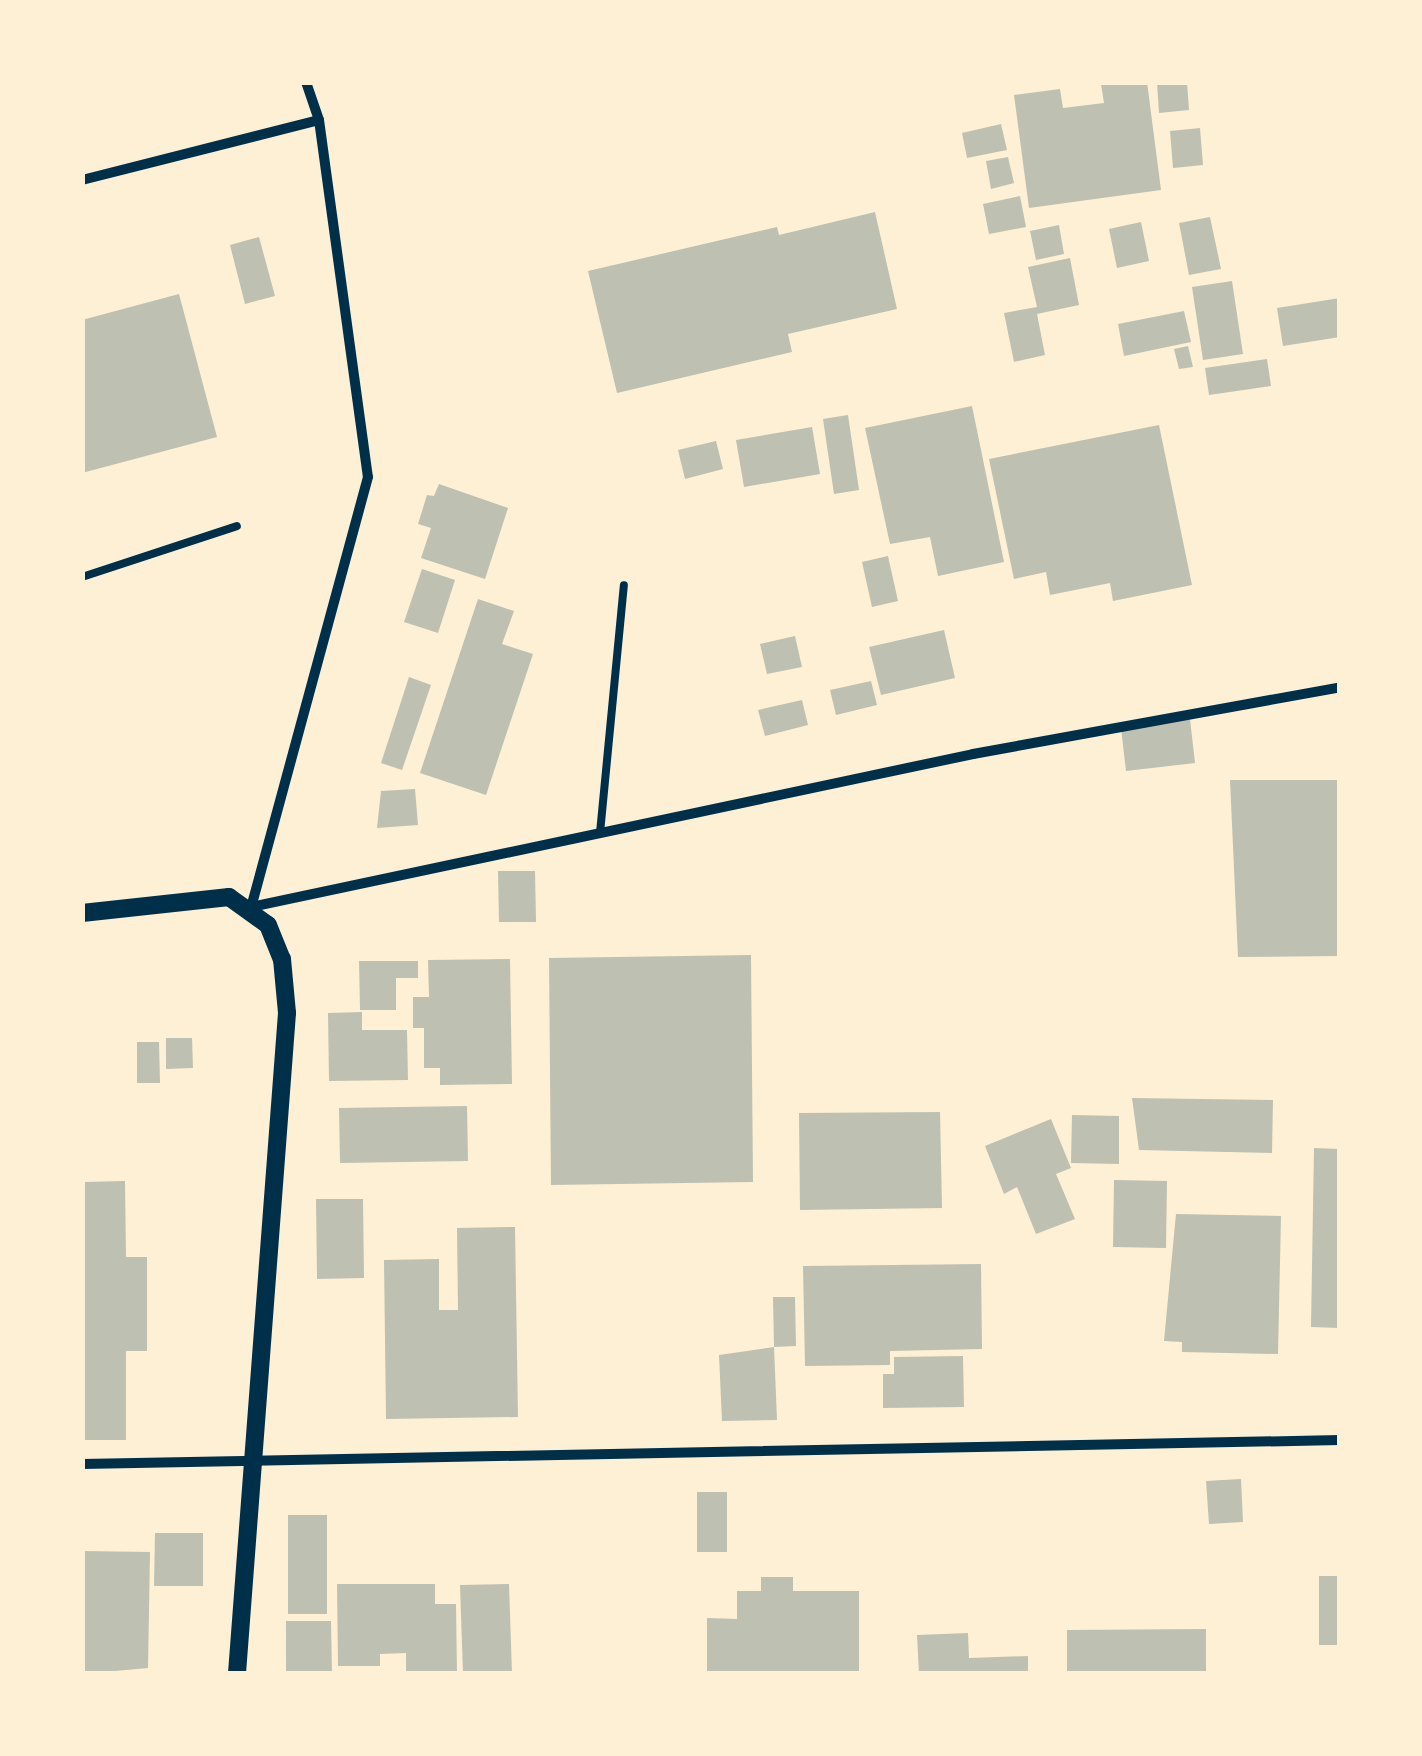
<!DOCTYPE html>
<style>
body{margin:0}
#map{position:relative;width:1422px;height:1756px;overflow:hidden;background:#fdf0d5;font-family:"Alegreya Sans",sans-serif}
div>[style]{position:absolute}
.building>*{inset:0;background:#bec0b2}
.service>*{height:8px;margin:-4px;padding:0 4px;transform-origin:4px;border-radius:4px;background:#003049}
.minor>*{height:10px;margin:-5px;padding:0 5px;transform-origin:5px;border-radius:5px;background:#003049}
.tertiary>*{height:18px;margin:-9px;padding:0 9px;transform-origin:9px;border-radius:9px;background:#003049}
span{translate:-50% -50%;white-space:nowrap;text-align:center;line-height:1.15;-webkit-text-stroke:10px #fdf0d5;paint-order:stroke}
.frame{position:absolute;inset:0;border:85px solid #fdf0d5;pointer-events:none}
</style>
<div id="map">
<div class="building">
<i style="clip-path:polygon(1147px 82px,1161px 190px,1029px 208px,1014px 95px,1060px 89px,1063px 108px,1104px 103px,1101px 84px)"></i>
<i style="clip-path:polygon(1157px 82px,1187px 82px,1189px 110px,1159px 113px)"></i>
<i style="clip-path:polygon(1001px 124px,1007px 150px,967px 158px,962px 133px)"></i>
<i style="clip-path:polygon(1200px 128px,1203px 165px,1173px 168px,1170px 131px)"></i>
<i style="clip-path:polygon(1008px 157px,1014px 183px,991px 189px,986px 161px)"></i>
<i style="clip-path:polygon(1020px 196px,1026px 227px,989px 234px,983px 204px)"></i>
<i style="clip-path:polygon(875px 212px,897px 309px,788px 334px,792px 352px,617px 393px,588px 271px,777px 227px,779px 235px)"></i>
<i style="clip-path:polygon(1210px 217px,1221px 269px,1189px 275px,1179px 223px)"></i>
<i style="clip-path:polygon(1141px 222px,1149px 261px,1117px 268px,1109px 229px)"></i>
<i style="clip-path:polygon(1059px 225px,1064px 254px,1036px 260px,1030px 231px)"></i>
<i style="clip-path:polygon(259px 237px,275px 296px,245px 304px,230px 245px)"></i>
<i style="clip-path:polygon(1070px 258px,1079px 305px,1037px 314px,1045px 355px,1014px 362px,1004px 313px,1037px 307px,1028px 267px)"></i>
<i style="clip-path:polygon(1232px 281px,1243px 354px,1203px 360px,1192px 287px)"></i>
<i style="clip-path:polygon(179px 294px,217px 437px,82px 473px,82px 320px)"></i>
<i style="clip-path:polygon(1340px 298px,1340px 337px,1283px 346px,1277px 308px)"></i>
<i style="clip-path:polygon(1184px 311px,1191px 342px,1124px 356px,1118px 324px)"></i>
<i style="clip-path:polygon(1188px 346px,1193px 367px,1179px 369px,1174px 349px)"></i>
<i style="clip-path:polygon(1267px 359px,1271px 386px,1209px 395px,1205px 368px)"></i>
<i style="clip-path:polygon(972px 406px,1004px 562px,938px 576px,930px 537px,890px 544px,865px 428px)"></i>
<i style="clip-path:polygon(848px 415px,859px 490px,834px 494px,823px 419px)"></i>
<i style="clip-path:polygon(1159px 425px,1192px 585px,1113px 601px,1110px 583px,1050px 595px,1046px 572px,1014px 579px,989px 459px)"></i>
<i style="clip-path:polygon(812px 427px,820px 474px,744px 487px,736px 440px)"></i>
<i style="clip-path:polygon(716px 441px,723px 469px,685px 479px,678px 450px)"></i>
<i style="clip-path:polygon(439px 484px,508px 508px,485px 579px,421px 558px,431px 528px,418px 524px,427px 495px,434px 496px)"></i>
<i style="clip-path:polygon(888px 556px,898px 601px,872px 607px,862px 562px)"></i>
<i style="clip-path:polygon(422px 569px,455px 580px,438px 633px,404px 622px)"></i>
<i style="clip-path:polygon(478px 599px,514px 611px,502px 644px,533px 654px,486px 795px,420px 773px)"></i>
<i style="clip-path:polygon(944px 630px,955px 678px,881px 695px,869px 647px)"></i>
<i style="clip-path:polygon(795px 636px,802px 667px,767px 674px,760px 644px)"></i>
<i style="clip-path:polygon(409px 677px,431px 685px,402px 770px,381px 763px)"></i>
<i style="clip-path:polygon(871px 681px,877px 705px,836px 715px,830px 690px)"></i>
<i style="clip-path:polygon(802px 700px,808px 725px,765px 736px,758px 710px)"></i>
<i style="clip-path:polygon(1190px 719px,1195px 763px,1126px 771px,1121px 728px)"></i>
<i style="clip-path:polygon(1230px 780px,1340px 780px,1340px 956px,1238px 957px)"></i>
<i style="clip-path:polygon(415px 789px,418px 825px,377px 828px,381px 791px)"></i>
<i style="clip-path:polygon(498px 871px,535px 871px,536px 922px,499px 922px)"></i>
<i style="clip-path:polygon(751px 955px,753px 1182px,551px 1185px,549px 958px)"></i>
<i style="clip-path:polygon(510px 959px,512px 1084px,440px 1085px,440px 1068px,424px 1068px,424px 1028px,413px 1028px,413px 997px,429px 997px,428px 960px)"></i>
<i style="clip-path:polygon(359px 961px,418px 961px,418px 978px,396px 978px,396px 1010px,360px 1010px)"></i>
<i style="clip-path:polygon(362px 1012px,362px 1030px,407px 1030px,408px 1080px,329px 1081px,328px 1013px)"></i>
<i style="clip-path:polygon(166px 1038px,192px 1038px,193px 1068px,166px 1069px)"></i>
<i style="clip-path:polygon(137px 1042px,159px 1042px,160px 1083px,137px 1083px)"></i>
<i style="clip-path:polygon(1132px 1098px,1273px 1100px,1272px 1153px,1139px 1150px)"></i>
<i style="clip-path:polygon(467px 1106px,468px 1161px,340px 1163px,339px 1108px)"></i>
<i style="clip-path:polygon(940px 1112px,942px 1208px,800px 1210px,799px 1113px)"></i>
<i style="clip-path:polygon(1072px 1115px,1119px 1116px,1119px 1164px,1071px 1163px)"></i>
<i style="clip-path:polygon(1051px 1119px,1071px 1168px,1056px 1174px,1075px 1219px,1036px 1234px,1017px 1187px,1004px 1194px,985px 1146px)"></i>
<i style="clip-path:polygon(1314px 1148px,1340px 1149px,1340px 1328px,1311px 1327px)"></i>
<i style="clip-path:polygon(1114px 1180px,1167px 1181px,1166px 1248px,1113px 1247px)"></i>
<i style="clip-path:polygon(125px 1181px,126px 1257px,147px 1257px,147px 1351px,126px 1351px,126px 1440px,82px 1440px,82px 1182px)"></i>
<i style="clip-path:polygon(316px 1199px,363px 1199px,364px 1278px,317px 1279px)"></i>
<i style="clip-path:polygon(1176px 1214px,1281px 1216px,1278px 1354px,1182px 1352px,1182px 1342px,1164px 1341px)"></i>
<i style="clip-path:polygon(515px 1227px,518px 1417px,386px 1419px,384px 1260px,439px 1259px,439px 1310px,458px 1310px,457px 1228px)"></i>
<i style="clip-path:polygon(981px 1264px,982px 1349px,890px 1351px,890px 1365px,805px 1366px,803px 1266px)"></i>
<i style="clip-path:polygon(773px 1297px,795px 1297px,796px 1346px,774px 1347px,777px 1420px,722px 1421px,719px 1355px,774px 1347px)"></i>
<i style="clip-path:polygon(963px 1356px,964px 1407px,883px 1408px,883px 1374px,894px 1374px,894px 1357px)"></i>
<i style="clip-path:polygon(1241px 1479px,1243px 1522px,1209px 1524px,1206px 1481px)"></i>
<i style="clip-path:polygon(697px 1492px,727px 1492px,727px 1552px,697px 1552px)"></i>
<i style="clip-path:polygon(288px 1515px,327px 1515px,327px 1614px,288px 1614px)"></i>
<i style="clip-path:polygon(155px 1533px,203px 1533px,203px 1586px,154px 1586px)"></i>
<i style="clip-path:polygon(82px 1551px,150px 1552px,148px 1668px,82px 1674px)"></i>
<i style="clip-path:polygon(1319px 1576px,1340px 1576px,1340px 1645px,1319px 1645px)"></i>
<i style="clip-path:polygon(761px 1577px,793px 1577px,793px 1591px,859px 1591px,859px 1674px,707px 1674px,707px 1618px,737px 1619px,737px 1591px,761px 1591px)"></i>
<i style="clip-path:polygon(337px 1584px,435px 1584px,435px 1604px,456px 1604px,457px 1674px,406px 1674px,406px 1653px,380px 1654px,380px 1666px,338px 1666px)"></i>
<i style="clip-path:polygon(509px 1584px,512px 1674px,463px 1674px,460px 1585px)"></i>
<i style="clip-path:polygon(286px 1621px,331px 1621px,332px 1674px,286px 1674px)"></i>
<i style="clip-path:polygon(1206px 1629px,1206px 1674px,1067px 1674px,1067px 1630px)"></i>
<i style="clip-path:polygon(968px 1633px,969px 1658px,1028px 1656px,1028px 1674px,919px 1674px,917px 1635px)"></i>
</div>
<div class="service">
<i style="left:82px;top:577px;width:163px;rotate:-18.2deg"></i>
<i style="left:600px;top:833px;width:249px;rotate:-84.5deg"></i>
</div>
<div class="minor">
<i style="left:306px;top:82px;width:40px;rotate:71.1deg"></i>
<i style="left:319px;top:120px;width:360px;rotate:82.2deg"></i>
<i style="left:368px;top:477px;width:446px;rotate:105.2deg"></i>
<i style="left:251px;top:907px;width:738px;rotate:-11.96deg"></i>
<i style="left:973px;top:754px;width:373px;rotate:-10.3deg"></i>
<i style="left:82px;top:180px;width:244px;rotate:-14.2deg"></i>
<i style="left:82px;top:1464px;width:1258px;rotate:-1.09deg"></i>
</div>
<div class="tertiary">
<i style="left:82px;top:913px;width:148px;rotate:-6.2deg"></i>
<i style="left:229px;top:897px;width:48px;rotate:35.7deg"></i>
<i style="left:268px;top:925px;width:37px;rotate:68deg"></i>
<i style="left:282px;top:959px;width:54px;rotate:84.7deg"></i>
<i style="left:287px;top:1013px;width:663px;rotate:94.33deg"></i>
</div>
<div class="frame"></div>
</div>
